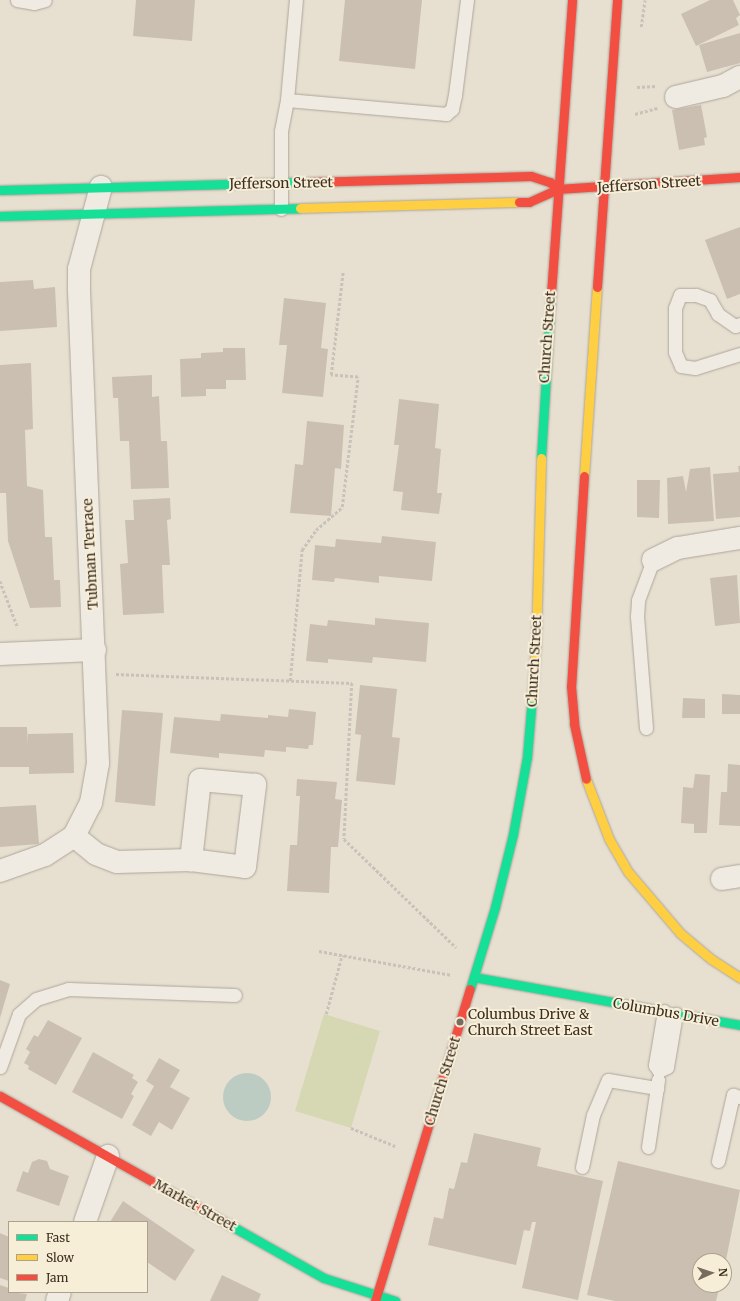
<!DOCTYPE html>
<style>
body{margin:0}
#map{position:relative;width:740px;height:1301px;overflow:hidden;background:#e7e0d1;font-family:Merriweather,serif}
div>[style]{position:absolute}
.green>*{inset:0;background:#d6d7b3}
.water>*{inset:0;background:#bcccc2}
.round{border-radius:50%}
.building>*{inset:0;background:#cbbfb2}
.path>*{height:2.5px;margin-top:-1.25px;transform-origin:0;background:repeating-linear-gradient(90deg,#c8c2b9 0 3px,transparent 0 5px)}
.roads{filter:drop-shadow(0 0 1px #ada599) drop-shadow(0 0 1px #ada599)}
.lane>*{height:13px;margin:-6.5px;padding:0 6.5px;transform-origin:6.5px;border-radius:6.5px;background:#efebe3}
.street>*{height:22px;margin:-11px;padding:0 11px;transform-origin:11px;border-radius:11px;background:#efebe3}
.fast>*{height:9px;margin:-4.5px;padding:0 4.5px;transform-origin:4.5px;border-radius:4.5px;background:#16e098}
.slow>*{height:9px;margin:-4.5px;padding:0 4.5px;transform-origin:4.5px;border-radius:4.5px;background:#ffcf43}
.jam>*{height:9px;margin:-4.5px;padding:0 4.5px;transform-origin:4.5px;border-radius:4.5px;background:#f24e42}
.dots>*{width:11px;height:11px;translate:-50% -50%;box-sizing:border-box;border:2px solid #f7eed8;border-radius:50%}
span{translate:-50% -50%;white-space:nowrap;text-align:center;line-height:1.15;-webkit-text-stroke:4px #f7eed8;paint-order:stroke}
.street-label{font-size:14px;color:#3d2e20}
.poi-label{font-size:14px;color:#3d2e20}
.left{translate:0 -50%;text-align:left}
.legend{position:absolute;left:8px;top:1221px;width:140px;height:72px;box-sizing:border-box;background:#f7eed8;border:1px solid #ada18e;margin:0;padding:5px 7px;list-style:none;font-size:12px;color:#3d2e20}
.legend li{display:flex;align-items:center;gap:8px;height:20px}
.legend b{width:20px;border:1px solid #ada18e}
.north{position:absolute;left:692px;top:1253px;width:40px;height:40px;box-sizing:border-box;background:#f7eed8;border:1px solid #ada18e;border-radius:50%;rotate:87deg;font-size:11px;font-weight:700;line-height:16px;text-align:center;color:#3d2e20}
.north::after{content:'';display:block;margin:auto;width:14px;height:18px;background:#786c5e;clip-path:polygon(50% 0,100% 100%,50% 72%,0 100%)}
</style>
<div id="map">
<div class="green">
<i style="clip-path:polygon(324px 1014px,380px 1031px,351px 1128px,295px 1111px)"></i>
</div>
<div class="water">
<i class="round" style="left:223px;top:1073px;width:48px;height:48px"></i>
</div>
<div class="building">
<i style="clip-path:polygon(136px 0,195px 0,192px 41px,133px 36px)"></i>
<i style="clip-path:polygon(345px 0,422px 0,415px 69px,339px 61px)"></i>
<i style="clip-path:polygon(710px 0,733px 0,740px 15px,736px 18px,739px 25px,696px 46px,681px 14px)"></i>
<i style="clip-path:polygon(740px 33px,740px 63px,707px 72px,699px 45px)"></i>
<i style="clip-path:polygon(701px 105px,707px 137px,704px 138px,705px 145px,679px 150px,672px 110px)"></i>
<i style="clip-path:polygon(740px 227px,740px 294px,727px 299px,705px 240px)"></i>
<i style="clip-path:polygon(33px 280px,34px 289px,55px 287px,57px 327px,0 331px,0 282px)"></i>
<i style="clip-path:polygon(284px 298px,326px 303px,321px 348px,328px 349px,323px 397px,282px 393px,287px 345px,279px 345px)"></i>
<i style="clip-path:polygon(223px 348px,245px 348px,246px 380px,226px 380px,226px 389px,206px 389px,206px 396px,181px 397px,180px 359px,201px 358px,201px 353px,223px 352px)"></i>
<i style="clip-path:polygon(31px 363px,33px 429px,25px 430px,27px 486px,43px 490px,45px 537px,52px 537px,54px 580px,60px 580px,61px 607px,30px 608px,8px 541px,6px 493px,0 493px,0 365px)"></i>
<i style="clip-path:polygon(152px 375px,152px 397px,159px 396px,161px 441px,167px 441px,169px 488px,131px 489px,129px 441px,120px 441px,118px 398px,113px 398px,112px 377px)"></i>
<i style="clip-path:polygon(399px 399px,439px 404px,435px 448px,441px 449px,437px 493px,442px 493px,439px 514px,401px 510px,403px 492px,393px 491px,399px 445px,394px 445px)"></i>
<i style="clip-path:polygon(307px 421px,344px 425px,341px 469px,335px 468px,331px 516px,290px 513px,295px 464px,303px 465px)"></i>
<i style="clip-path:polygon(738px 466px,740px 466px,740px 517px,716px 519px,713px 474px,739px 472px)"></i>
<i style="clip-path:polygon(710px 467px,714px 521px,668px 524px,667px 478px,683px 476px,686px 492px,690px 469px)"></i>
<i style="clip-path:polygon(637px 480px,660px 480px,659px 518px,637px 517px)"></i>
<i style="clip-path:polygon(170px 498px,171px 519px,167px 520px,170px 565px,162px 565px,164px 613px,123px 615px,120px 564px,128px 563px,125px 520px,134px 520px,133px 500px)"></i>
<i style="clip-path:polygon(382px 536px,436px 542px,432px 581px,379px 576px,379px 583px,335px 578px,334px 582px,312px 580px,315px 545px,335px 547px,336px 539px,381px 543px)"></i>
<i style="clip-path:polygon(737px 575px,740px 623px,715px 626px,710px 578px)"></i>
<i style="clip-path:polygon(375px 618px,429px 623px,426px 662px,373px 657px,372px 663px,328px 659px,328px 663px,306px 661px,310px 624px,327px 626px,328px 620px,375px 625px)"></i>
<i style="clip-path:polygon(360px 685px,397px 689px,392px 737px,400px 738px,395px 785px,356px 781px,361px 735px,355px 734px)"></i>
<i style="clip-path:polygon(722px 694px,740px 695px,740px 714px,722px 714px)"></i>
<i style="clip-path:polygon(683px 698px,705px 699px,705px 718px,682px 718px)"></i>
<i style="clip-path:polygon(289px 709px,316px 712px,313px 745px,309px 745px,308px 749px,286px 747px,286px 752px,265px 750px,264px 757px,219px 753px,219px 758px,170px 753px,174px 717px,220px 721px,221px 714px,268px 718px,268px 715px,288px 717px)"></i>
<i style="clip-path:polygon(122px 710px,163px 713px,155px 806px,115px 802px)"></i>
<i style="clip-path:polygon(0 727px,27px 727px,28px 744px,28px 734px,73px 733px,74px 773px,29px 774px,29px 767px,0 767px)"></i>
<i style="clip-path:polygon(728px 764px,740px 765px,740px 826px,719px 825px,721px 792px,727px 792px)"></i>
<i style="clip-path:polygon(695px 774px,710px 775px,707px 833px,694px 833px,694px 824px,681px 823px,683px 787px,693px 788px)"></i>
<i style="clip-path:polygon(297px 779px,337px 782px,335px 799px,342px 800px,338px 847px,331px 847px,329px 893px,287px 891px,290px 845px,297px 845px,300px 796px,296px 796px)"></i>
<i style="clip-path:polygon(36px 805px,39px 844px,0 847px,0 807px)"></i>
<i style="clip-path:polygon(0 980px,10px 984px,0 1018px)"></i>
<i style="clip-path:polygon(48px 1020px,82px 1038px,56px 1085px,28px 1069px,29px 1066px,24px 1063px,30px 1052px,26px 1049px,34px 1035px,38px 1037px)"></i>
<i style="clip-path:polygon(93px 1052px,134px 1075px,132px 1078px,138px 1082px,131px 1094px,134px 1096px,122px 1119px,72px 1092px)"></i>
<i style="clip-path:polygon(159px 1058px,180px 1070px,170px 1087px,190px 1098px,172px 1130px,159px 1122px,151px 1136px,132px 1125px,154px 1086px,146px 1081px)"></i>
<i style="clip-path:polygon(474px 1133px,541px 1148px,537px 1166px,603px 1181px,578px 1300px,522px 1288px,536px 1222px,532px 1222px,530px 1231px,524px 1230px,516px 1265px,428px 1245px,434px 1217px,443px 1219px,449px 1188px,454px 1189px,461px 1162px,467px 1163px)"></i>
<i style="clip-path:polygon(39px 1159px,47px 1161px,50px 1169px,69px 1176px,59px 1206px,16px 1191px,23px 1171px,28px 1173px,32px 1162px)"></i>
<i style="clip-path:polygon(618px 1161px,740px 1190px,725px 1265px,724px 1261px,700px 1261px,700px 1285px,720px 1285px,716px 1301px,615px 1301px,587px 1295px)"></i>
<i style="clip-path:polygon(123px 1201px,195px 1250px,175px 1281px,147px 1262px,147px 1222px,110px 1222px)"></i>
<i style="clip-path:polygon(0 1233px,9px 1237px,9px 1281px,0 1278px)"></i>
<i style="clip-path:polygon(222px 1275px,261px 1294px,258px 1301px,210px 1301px)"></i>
<i style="clip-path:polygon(0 1285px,9px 1288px,9px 1292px,27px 1294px,25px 1301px,0 1301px)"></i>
</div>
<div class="path">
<i style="left:641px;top:27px;width:27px;rotate:-82deg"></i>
<i style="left:637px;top:87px;width:20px;rotate:-3deg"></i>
<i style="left:635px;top:114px;width:24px;rotate:-15deg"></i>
<i style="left:0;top:581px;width:50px;rotate:69deg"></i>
<i style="left:116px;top:674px;width:236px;rotate:2.2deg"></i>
<i style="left:352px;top:683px;width:156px;rotate:92.9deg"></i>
<i style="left:344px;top:839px;width:156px;rotate:44deg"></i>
<i style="left:290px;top:681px;width:132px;rotate:-84.8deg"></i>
<i style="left:302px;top:550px;width:24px;rotate:-55deg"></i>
<i style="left:316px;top:530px;width:35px;rotate:-41deg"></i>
<i style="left:342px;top:507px;width:131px;rotate:-83deg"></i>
<i style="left:358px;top:377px;width:27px;rotate:-176deg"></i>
<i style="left:331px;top:375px;width:104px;rotate:-83.4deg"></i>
<i style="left:319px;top:951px;width:135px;rotate:10.2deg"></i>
<i style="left:326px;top:1014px;width:61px;rotate:-74.8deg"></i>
<i style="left:351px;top:1128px;width:48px;rotate:22.2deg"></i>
</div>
<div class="roads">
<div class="lane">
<i style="left:17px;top:0;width:17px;rotate:10deg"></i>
<i style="left:34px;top:3px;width:11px;rotate:-15deg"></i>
<i style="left:287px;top:100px;width:160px;rotate:5deg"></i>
<i style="left:446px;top:114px;width:8px;rotate:-40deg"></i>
<i style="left:452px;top:109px;width:14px;rotate:-78deg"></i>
<i style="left:455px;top:95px;width:96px;rotate:-82.8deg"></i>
<i style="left:281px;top:209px;width:78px;rotate:-90deg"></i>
<i style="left:281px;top:131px;width:32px;rotate:-79deg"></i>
<i style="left:287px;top:100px;width:100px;rotate:-84.9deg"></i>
<i style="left:740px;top:324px;width:5px;rotate:158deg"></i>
<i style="left:735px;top:326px;width:21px;rotate:-145deg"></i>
<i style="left:718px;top:314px;width:16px;rotate:-120deg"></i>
<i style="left:710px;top:300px;width:15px;rotate:-160deg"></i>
<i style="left:696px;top:295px;width:16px;rotate:180deg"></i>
<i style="left:680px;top:295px;width:14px;rotate:111deg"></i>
<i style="left:675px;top:308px;width:44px;rotate:90deg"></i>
<i style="left:675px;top:352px;width:15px;rotate:67deg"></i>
<i style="left:681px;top:366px;width:14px;rotate:8deg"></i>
<i style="left:695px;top:368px;width:47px;rotate:-17.3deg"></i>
<i style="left:646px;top:728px;width:112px;rotate:-94.6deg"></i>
<i style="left:637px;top:616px;width:16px;rotate:-86deg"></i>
<i style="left:638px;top:600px;width:43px;rotate:-69.4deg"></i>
<i style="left:664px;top:1011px;width:55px;rotate:99.5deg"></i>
<i style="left:655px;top:1065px;width:7px;rotate:56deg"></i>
<i style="left:659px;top:1071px;width:9px;rotate:-27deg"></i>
<i style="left:667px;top:1067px;width:54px;rotate:-80.4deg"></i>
<i style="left:0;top:1067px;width:56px;rotate:-70.3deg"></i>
<i style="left:19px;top:1014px;width:23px;rotate:-41deg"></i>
<i style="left:36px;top:999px;width:34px;rotate:-17deg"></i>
<i style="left:68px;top:989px;width:167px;rotate:2.1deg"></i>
<i style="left:648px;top:1147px;width:68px;rotate:-81.5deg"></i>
<i style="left:718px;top:1161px;width:68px;rotate:-77.2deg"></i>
<i style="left:733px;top:1095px;width:7px;rotate:16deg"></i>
<i style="left:582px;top:1167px;width:53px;rotate:-78.1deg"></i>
<i style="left:593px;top:1115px;width:38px;rotate:-67deg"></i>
<i style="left:608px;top:1080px;width:50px;rotate:9.3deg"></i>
</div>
<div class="street">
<i style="left:676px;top:97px;width:48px;rotate:-13.2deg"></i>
<i style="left:723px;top:86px;width:19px;rotate:-28deg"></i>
<i style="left:653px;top:560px;width:28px;rotate:-26deg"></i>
<i style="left:678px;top:548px;width:63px;rotate:-9.2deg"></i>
<i style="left:0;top:654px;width:95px;rotate:-2.4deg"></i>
<i style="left:74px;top:836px;width:28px;rotate:39deg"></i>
<i style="left:96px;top:854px;width:22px;rotate:21deg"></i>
<i style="left:117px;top:862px;width:74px;rotate:-1.5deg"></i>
<i style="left:191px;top:860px;width:54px;rotate:7.4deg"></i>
<i style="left:245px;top:867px;width:83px;rotate:-83deg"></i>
<i style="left:255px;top:785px;width:55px;rotate:-174.8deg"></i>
<i style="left:200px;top:780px;width:81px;rotate:96.4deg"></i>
<i style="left:0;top:871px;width:48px;rotate:-19.6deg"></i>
<i style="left:45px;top:855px;width:35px;rotate:-33deg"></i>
<i style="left:74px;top:836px;width:37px;rotate:-63deg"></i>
<i style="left:91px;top:803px;width:40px;rotate:-80deg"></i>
<i style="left:98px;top:764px;width:477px;rotate:-92.3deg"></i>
<i style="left:79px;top:287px;width:18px;rotate:-90deg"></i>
<i style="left:79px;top:269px;width:85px;rotate:-75deg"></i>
<i style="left:722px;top:879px;width:18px;rotate:-9deg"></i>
<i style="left:85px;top:1222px;width:70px;rotate:-70.8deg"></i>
<i style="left:57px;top:1301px;width:9px;rotate:-72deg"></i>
</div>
<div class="fast">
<i style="left:0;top:190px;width:306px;rotate:-1.5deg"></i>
<i style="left:0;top:216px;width:300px;rotate:-1.5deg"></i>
<i style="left:541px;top:458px;width:164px;rotate:-86.5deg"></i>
<i style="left:474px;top:977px;width:270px;rotate:10.2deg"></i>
<i style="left:470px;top:989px;width:86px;rotate:-73deg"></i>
<i style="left:495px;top:907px;width:75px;rotate:-76.1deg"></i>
<i style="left:513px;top:834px;width:78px;rotate:-79.7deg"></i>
<i style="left:527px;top:757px;width:60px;rotate:-85.2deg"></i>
<i style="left:228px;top:1224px;width:110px;rotate:29.4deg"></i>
<i style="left:324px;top:1278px;width:75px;rotate:17.9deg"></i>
</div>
<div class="slow">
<i style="left:300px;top:208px;width:219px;rotate:-1.6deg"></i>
<i style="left:584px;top:476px;width:189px;rotate:-86.1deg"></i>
<i style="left:532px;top:697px;width:56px;rotate:-85.9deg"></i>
<i style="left:536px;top:641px;width:183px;rotate:-88.4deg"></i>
<i style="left:586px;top:779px;width:64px;rotate:69deg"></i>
<i style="left:609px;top:839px;width:39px;rotate:60deg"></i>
<i style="left:629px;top:873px;width:79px;rotate:49.6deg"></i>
<i style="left:680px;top:933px;width:40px;rotate:40deg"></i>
<i style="left:711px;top:959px;width:35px;rotate:33deg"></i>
</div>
<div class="jam">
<i style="left:306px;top:182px;width:225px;rotate:-1.5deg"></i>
<i style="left:531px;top:176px;width:20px;rotate:18deg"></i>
<i style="left:550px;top:182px;width:11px;rotate:41deg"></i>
<i style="left:519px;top:202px;width:10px"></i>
<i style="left:529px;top:202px;width:32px;rotate:-24deg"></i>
<i style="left:558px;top:189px;width:182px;rotate:-3.8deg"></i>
<i style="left:597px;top:287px;width:288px;rotate:-86deg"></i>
<i style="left:551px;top:294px;width:295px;rotate:-85.9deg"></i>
<i style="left:584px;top:476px;width:210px;rotate:93.5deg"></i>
<i style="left:571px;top:686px;width:38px;rotate:85deg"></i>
<i style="left:574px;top:724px;width:56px;rotate:77.7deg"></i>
<i style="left:0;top:1096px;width:261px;rotate:29.3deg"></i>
<i style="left:375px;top:1301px;width:326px;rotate:-73.1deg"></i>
</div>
</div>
<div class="dots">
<i style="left:460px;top:1022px;background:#786c5e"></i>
</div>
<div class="street-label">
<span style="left:281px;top:183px;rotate:-1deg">Jefferson Street</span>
<span style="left:649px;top:184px;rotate:-4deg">Jefferson Street</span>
<span style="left:547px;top:337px;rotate:-86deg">Church Street</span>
<span style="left:90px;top:554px;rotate:-93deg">Tubman Terrace</span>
<span style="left:534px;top:661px;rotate:-87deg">Church Street</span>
<span style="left:666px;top:1012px;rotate:10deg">Columbus Drive</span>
<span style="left:442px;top:1081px;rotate:-73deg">Church Street</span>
<span style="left:195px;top:1205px;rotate:29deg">Market Street</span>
</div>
<div class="poi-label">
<span class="left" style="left:468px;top:1022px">Columbus Drive &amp;<br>Church Street East</span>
</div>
<ul class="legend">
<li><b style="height:5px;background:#16e098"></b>Fast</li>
<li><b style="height:5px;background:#ffcf43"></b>Slow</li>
<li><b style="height:5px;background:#f24e42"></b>Jam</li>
</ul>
<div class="north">N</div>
</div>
